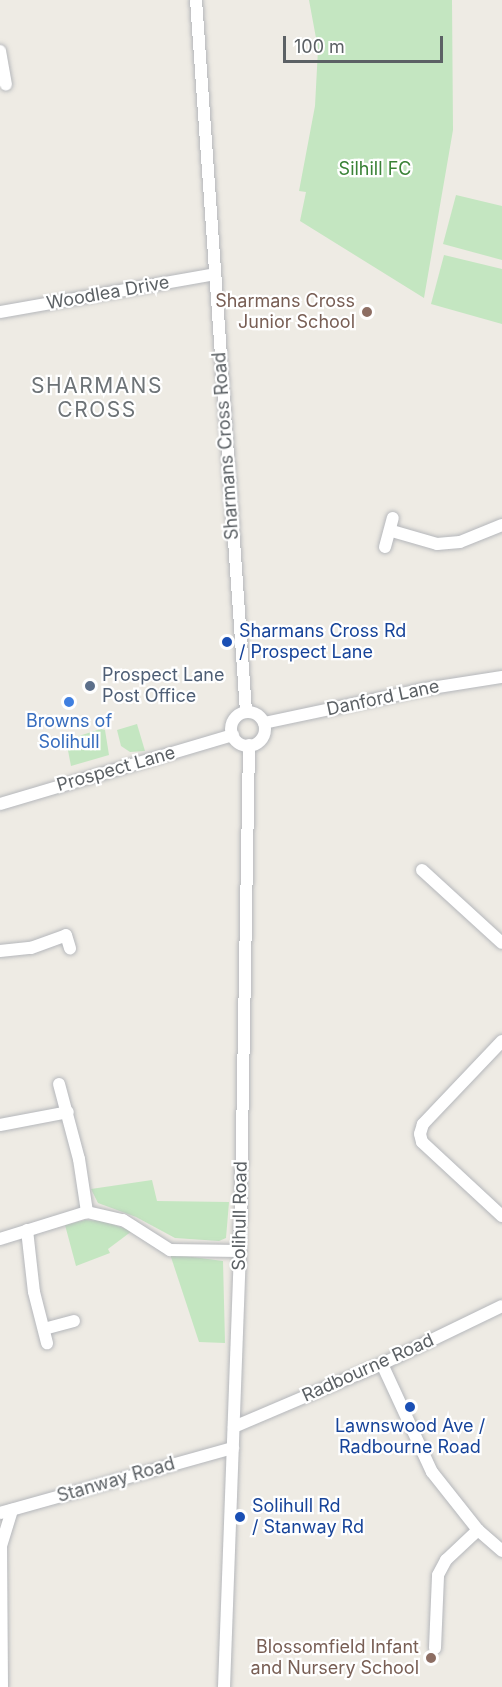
<!DOCTYPE html>
<style>
body{margin:0}
#map{position:relative;width:502px;height:1687px;overflow:hidden;background:#eeebe4;font-family:Inter,sans-serif}
div>[style]{position:absolute}
.green>*{inset:0;background:#c4e6c1}
.roads{filter:drop-shadow(0 0 2px #b5b7bb) drop-shadow(0 0 2px #b5b7bb)}
.minor>*{height:12px;margin:-6px;padding:0 6px;transform-origin:6px;border-radius:6px;background:#fff}
.minor>.ring{margin:-6px;padding:0;box-sizing:content-box;background:none;border:12px solid #fff;border-radius:50%}
.dots>*{width:16px;height:16px;translate:-50% -50%;box-sizing:border-box;border:3px solid #fff;border-radius:50%}
span{translate:-50% -50%;white-space:nowrap;text-align:center;line-height:1.15;-webkit-text-stroke:4.5px #fff;paint-order:stroke}
.park-label{font-size:18px;color:#398236}
.street-label{font-size:18px;color:#5c6165}
.education-label{font-size:18px;color:#785e54}
.right{translate:-100% -50%;text-align:right}
.transit-label{font-size:18px;color:#164399}
.left{translate:0 -50%;text-align:left}
.service-label{font-size:18px;color:#4e5e75}
.shop-label{font-size:18px;color:#366cbe}
.quarter-label{font-size:21px;color:#6d7377;letter-spacing:1.5px}
.scale{position:absolute;left:283px;top:36px;width:160px;height:27px;box-sizing:border-box;border:3px solid #5c6165;border-top:0;padding-left:8px;font-size:18px;line-height:21px;white-space:nowrap;color:#5c6165;-webkit-text-stroke:4px #fff;paint-order:stroke}
</style>
<div id="map">
<div class="green">
<i style="clip-path:polygon(309px 0,452px 0,453px 130px,424px 298px,300px 221px,306px 192px,299px 191px,315px 106px,318px 49px)"></i>
<i style="clip-path:polygon(456px 195px,502px 206px,502px 260px,443px 244px)"></i>
<i style="clip-path:polygon(444px 255px,502px 269px,502px 324px,431px 304px)"></i>
<i style="clip-path:polygon(137px 724px,145px 751px,130px 752px,121px 746px,117px 730px)"></i>
<i style="clip-path:polygon(101px 729px,105px 730px,109px 755px,71px 766px,66px 740px)"></i>
<i style="clip-path:polygon(152px 1180px,157px 1201px,229px 1202px,226px 1238px,219px 1241px,175px 1238px,136px 1217px,98px 1203px,91px 1189px)"></i>
<i style="clip-path:polygon(85px 1220px,103px 1221px,132px 1231px,108px 1249px,110px 1253px,76px 1266px,65px 1225px)"></i>
<i style="clip-path:polygon(170px 1254px,223px 1261px,225px 1343px,199px 1342px)"></i>
</div>
<div class="roads">
<div class="minor">
<i style="left:196px;top:0;width:714px;rotate:85.98deg"></i>
<i style="left:0;top:51px;width:34px;rotate:80deg"></i>
<i style="left:0;top:312px;width:218px;rotate:-10deg"></i>
<i style="left:392px;top:531px;width:47px;rotate:16.1deg"></i>
<i style="left:437px;top:544px;width:23px;rotate:-5deg"></i>
<i style="left:460px;top:542px;width:45px;rotate:-22deg"></i>
<i style="left:385px;top:547px;width:30px;rotate:-75deg"></i>
<i class="ring" style="left:231px;top:712px;width:22px;height:22px"></i>
<i style="left:264px;top:723px;width:165px;rotate:-11.9deg"></i>
<i style="left:425px;top:689px;width:78px;rotate:-8.9deg"></i>
<i style="left:0;top:804px;width:243px;rotate:-16.5deg"></i>
<i style="left:422px;top:870px;width:108px;rotate:42.4deg"></i>
<i style="left:0;top:951px;width:31px;rotate:-6deg"></i>
<i style="left:31px;top:948px;width:37px;rotate:-20deg"></i>
<i style="left:66px;top:935px;width:14px;rotate:73deg"></i>
<i style="left:502px;top:1041px;width:115px;rotate:133.6deg"></i>
<i style="left:423px;top:1124px;width:10px;rotate:107deg"></i>
<i style="left:420px;top:1134px;width:8px;rotate:76deg"></i>
<i style="left:422px;top:1142px;width:109px;rotate:42.8deg"></i>
<i style="left:59px;top:1084px;width:78px;rotate:75.1deg"></i>
<i style="left:79px;top:1159px;width:54px;rotate:81.4deg"></i>
<i style="left:0;top:1125px;width:69px;rotate:-10.8deg"></i>
<i style="left:27px;top:1230px;width:62px;rotate:83.6deg"></i>
<i style="left:34px;top:1292px;width:53px;rotate:75.7deg"></i>
<i style="left:0;top:1239px;width:91px;rotate:-17.2deg"></i>
<i style="left:87px;top:1212px;width:37px;rotate:13deg"></i>
<i style="left:123px;top:1220px;width:56px;rotate:32.6deg"></i>
<i style="left:170px;top:1250px;width:70px;rotate:0.8deg"></i>
<i style="left:44px;top:1329px;width:31px;rotate:-15deg"></i>
<i style="left:382px;top:1364px;width:119px;rotate:65.2deg"></i>
<i style="left:432px;top:1472px;width:74px;rotate:51.6deg"></i>
<i style="left:478px;top:1530px;width:32px;rotate:41deg"></i>
<i style="left:234px;top:1427px;width:161px;rotate:-23.1deg"></i>
<i style="left:382px;top:1364px;width:133px;rotate:-25.8deg"></i>
<i style="left:0;top:1513px;width:242px;rotate:-15.6deg"></i>
<i style="left:435px;top:1648px;width:73px;rotate:-87.6deg"></i>
<i style="left:438px;top:1575px;width:17px;rotate:-62deg"></i>
<i style="left:446px;top:1560px;width:44px;rotate:-43.2deg"></i>
<i style="left:2px;top:1687px;width:141px;rotate:-90.4deg"></i>
<i style="left:1px;top:1546px;width:38px;rotate:-73deg"></i>
<i style="left:224px;top:1687px;width:436px;rotate:-87.9deg"></i>
<i style="left:240px;top:1251px;width:506px;rotate:-88.98deg"></i>
</div>
</div>
<div class="dots">
<i style="left:367px;top:312px;background:#8d6e63"></i>
<i style="left:227px;top:642px;background:#1a4fb4"></i>
<i style="left:90px;top:686px;background:#5c6f8a"></i>
<i style="left:69px;top:702px;background:#3f7fe0"></i>
<i style="left:410px;top:1407px;background:#1a4fb4"></i>
<i style="left:240px;top:1517px;background:#1a4fb4"></i>
<i style="left:431px;top:1658px;background:#8d6e63"></i>
</div>
<div class="park-label">
<span style="left:375px;top:169px">Silhill FC</span>
</div>
<div class="street-label">
<span style="left:108px;top:293px;rotate:-10deg">Woodlea Drive</span>
<span style="left:226px;top:446px;rotate:-94deg">Sharmans Cross Road</span>
<span style="left:383px;top:698px;rotate:-12deg">Danford Lane</span>
<span style="left:116px;top:769px;rotate:-16deg">Prospect Lane</span>
<span style="left:240px;top:1216px;rotate:-89deg">Solihull Road</span>
<span style="left:368px;top:1368px;rotate:-24deg">Radbourne Road</span>
<span style="left:116px;top:1480px;rotate:-16deg">Stanway Road</span>
</div>
<div class="education-label">
<span class="right" style="left:355px;top:312px">Sharmans Cross<br>Junior School</span>
<span class="right" style="left:419px;top:1658px">Blossomfield Infant<br>and Nursery School</span>
</div>
<div class="transit-label">
<span class="left" style="left:239px;top:642px">Sharmans Cross Rd<br>/ Prospect Lane</span>
<span style="left:410px;top:1437px">Lawnswood Ave /<br>Radbourne Road</span>
<span class="left" style="left:252px;top:1517px">Solihull Rd<br>/ Stanway Rd</span>
</div>
<div class="service-label">
<span class="left" style="left:102px;top:686px">Prospect Lane<br>Post Office</span>
</div>
<div class="shop-label">
<span style="left:69px;top:732px">Browns of<br>Solihull</span>
</div>
<div class="quarter-label">
<span style="left:97px;top:398px">SHARMANS<br>CROSS</span>
</div>
<div class="scale">100 m</div>
</div>
